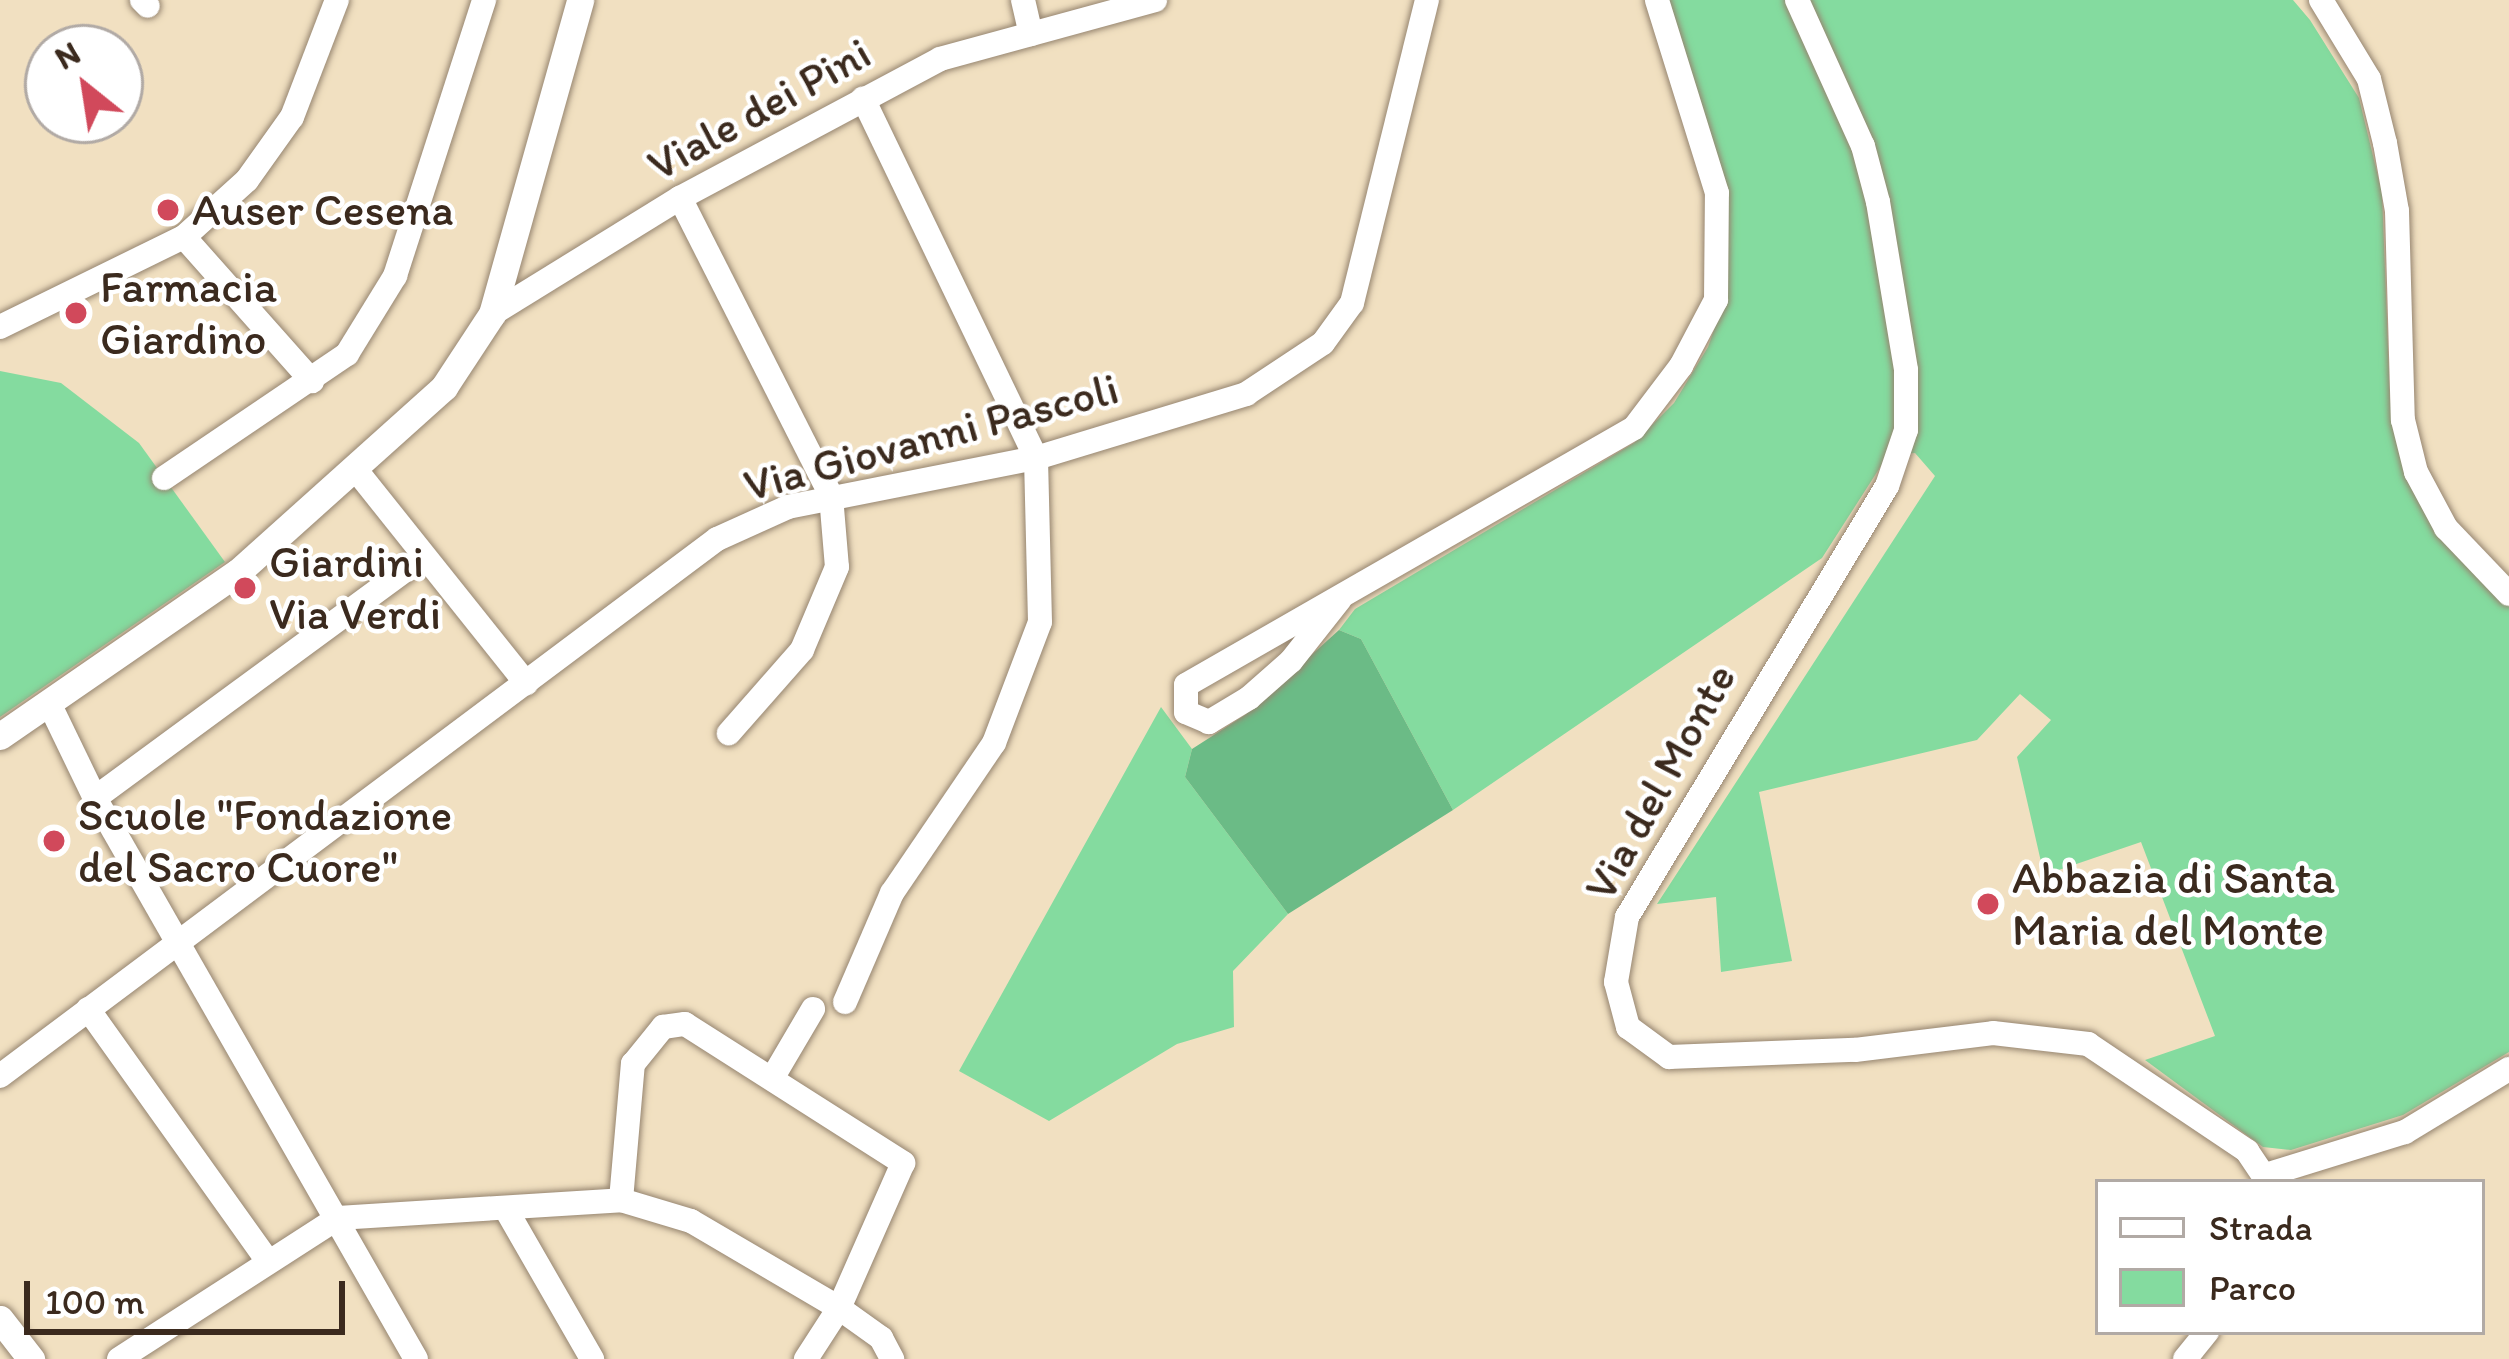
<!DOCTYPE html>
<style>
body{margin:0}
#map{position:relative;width:2509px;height:1359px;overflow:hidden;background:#f1e0c1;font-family:Itim,sans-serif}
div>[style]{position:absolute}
.green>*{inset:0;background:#84db9f}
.forest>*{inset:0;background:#6bbb86}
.roads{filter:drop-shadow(0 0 3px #968570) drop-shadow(0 0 3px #968570)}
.minor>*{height:24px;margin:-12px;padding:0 12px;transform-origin:12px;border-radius:12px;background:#fff}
.tertiary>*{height:27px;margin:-13.5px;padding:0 13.5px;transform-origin:13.5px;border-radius:13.5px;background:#fff}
.dots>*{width:33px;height:33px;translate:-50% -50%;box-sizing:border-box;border:6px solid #fff;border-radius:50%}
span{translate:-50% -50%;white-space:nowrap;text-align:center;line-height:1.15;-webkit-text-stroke:9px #fff;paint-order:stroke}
.street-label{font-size:45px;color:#3b2a1e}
.poi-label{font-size:45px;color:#3b2a1e}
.left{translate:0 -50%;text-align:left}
.legend{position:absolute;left:2095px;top:1179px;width:390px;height:156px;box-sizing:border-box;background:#fff;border:3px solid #b1aaa5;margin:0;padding:15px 21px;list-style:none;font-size:36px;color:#3b2a1e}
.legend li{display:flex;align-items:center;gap:24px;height:60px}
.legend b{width:60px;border:3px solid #b1aaa5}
.north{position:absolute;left:24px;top:24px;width:120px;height:120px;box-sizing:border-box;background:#fff;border:3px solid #b1aaa5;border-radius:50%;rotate:330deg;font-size:33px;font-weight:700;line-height:48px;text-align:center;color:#3b2a1e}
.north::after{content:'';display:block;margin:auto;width:42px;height:54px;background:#d1495b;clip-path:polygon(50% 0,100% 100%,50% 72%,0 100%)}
.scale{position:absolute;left:24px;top:1281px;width:321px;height:54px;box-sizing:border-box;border:6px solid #3b2a1e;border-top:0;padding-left:15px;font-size:36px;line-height:42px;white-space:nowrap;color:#3b2a1e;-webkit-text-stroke:9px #fff;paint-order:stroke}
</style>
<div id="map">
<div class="green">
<i style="clip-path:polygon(1665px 0,2293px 0,2310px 20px,2359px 98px,2382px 193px,2390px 398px,2402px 462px,2509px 603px,2509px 1052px,2403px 1115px,2291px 1150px,2263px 1147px,2145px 1060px,2215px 1036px,2141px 842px,2044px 875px,2017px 757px,2051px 720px,2020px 694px,1977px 740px,1759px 792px,1792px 961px,1721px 972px,1716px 897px,1657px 904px,1935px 476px,1915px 453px,1888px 455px,1822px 558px,1453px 810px,1361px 639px,1339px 630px,1355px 609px,1634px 443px,1674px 403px,1708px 347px,1728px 290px)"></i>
<i style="clip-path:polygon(0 371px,61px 383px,139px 443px,225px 562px,0 717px)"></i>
<i style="clip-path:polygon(1161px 707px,1192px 749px,1185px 777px,1288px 914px,1233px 971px,1234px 1027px,1177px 1044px,1049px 1121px,959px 1071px)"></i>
</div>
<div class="forest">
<i style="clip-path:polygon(1339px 630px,1361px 639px,1453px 810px,1288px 914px,1185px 777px,1192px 749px,1245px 715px)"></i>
</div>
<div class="roads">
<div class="minor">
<i style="left:142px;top:0;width:8px;rotate:45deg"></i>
<i style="left:1023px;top:0;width:35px;rotate:77deg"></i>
<i style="left:1797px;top:0;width:160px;rotate:65.7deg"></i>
<i style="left:1863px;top:146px;width:58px;rotate:75deg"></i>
<i style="left:1878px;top:202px;width:170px;rotate:80.5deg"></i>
<i style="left:1906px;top:370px;width:60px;rotate:90deg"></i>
<i style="left:1906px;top:430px;width:59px;rotate:108.7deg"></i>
<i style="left:1887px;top:486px;width:503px;rotate:121.1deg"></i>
<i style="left:1627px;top:917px;width:66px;rotate:99.6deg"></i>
<i style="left:1616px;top:982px;width:47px;rotate:75.1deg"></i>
<i style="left:1628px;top:1027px;width:51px;rotate:36.2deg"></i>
<i style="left:1669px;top:1057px;width:186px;rotate:-2.2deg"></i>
<i style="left:1855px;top:1050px;width:139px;rotate:-7deg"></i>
<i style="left:1993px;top:1033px;width:96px;rotate:6.6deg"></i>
<i style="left:2088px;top:1044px;width:192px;rotate:33.9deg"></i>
<i style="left:2247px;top:1151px;width:37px;rotate:56deg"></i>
<i style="left:2321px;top:0;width:92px;rotate:58.7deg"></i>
<i style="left:2369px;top:79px;width:66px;rotate:76deg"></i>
<i style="left:2385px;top:143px;width:69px;rotate:80deg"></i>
<i style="left:2397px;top:211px;width:209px;rotate:88.4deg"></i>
<i style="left:2403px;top:420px;width:54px;rotate:76deg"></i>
<i style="left:2416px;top:472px;width:64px;rotate:61.8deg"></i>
<i style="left:2446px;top:528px;width:91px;rotate:46.3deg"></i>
<i style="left:680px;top:198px;width:334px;rotate:63.1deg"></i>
<i style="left:831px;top:496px;width:71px;rotate:85.2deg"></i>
<i style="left:837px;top:567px;width:90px;rotate:112.9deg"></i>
<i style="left:802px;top:650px;width:111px;rotate:131.3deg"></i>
<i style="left:184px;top:237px;width:193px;rotate:48.4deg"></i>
<i style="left:492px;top:314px;width:221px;rotate:-31.7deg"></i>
<i style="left:680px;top:198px;width:295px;rotate:-28.1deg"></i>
<i style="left:940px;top:59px;width:223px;rotate:-15.3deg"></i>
<i style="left:0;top:327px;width:205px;rotate:-26.1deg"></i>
<i style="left:184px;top:237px;width:85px;rotate:-42.1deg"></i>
<i style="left:247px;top:180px;width:77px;rotate:-54.5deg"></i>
<i style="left:292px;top:117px;width:125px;rotate:-69deg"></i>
<i style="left:356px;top:470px;width:273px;rotate:51.4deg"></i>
<i style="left:164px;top:478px;width:221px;rotate:-34.1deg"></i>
<i style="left:347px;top:354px;width:92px;rotate:-58.4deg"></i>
<i style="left:395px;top:276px;width:290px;rotate:-72.1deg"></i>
<i style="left:1340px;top:599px;width:79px;rotate:128.3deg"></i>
<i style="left:1291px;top:661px;width:56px;rotate:138.6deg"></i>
<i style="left:1249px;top:698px;width:47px;rotate:149deg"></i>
<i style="left:1209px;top:722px;width:25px;rotate:-157deg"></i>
<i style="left:1186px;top:712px;width:27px;rotate:-90deg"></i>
<i style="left:1186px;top:685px;width:516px;rotate:-29.84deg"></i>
<i style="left:1634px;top:428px;width:78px;rotate:-52.8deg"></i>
<i style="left:1681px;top:366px;width:75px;rotate:-62.1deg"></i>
<i style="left:1716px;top:300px;width:107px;rotate:-89.5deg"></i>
<i style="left:1717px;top:193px;width:202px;rotate:-107.3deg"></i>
<i style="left:49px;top:703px;width:106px;rotate:64.2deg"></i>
<i style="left:95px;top:798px;width:646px;rotate:60.22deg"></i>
<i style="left:95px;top:798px;width:407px;rotate:-36.3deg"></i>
<i style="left:845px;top:1002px;width:119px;rotate:-66.7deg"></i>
<i style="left:892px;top:893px;width:181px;rotate:-55.8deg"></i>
<i style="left:994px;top:743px;width:129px;rotate:-69.2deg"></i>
<i style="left:1040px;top:622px;width:164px;rotate:-91.4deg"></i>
<i style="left:1036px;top:458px;width:399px;rotate:-115.7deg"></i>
<i style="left:88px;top:1009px;width:308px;rotate:54.5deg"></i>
<i style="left:0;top:1076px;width:896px;rotate:-36.83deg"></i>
<i style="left:717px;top:539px;width:78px;rotate:-24.3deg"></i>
<i style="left:788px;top:507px;width:253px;rotate:-11.2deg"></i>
<i style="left:1036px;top:458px;width:220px;rotate:-16.9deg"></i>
<i style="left:1246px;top:394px;width:92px;rotate:-33.5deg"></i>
<i style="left:1323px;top:343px;width:49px;rotate:-54.1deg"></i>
<i style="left:1352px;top:303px;width:312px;rotate:-76.1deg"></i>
<i style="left:773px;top:1077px;width:79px;rotate:-59.5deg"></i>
<i style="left:2266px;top:1175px;width:145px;rotate:-17.2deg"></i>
<i style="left:2405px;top:1132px;width:122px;rotate:-31.2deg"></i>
<i style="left:621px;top:1200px;width:137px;rotate:-85deg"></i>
<i style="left:633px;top:1064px;width:48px;rotate:-51deg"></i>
<i style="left:663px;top:1027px;width:22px;rotate:-8deg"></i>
<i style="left:685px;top:1024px;width:259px;rotate:32.5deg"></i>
<i style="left:903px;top:1163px;width:158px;rotate:113.8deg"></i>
<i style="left:839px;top:1308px;width:61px;rotate:122.9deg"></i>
<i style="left:507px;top:1211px;width:171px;rotate:60.1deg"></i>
<i style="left:119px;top:1359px;width:260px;rotate:-32.8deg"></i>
<i style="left:338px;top:1218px;width:284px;rotate:-3.6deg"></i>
<i style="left:621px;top:1200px;width:73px;rotate:16.7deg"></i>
<i style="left:691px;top:1221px;width:172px;rotate:30.4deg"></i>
<i style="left:839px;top:1308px;width:52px;rotate:35.5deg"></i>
<i style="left:881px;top:1338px;width:24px;rotate:62deg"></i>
<i style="left:2185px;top:1359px;width:35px;rotate:-51deg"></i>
</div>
<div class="tertiary">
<i style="left:0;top:736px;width:289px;rotate:-34.6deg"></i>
<i style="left:238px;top:572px;width:277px;rotate:-41.9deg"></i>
<i style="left:444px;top:387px;width:87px;rotate:-56.7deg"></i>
<i style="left:492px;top:314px;width:326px;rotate:-74.3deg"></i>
<i style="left:0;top:1319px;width:51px;rotate:52.2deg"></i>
</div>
</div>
<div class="dots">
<i style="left:168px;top:210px;background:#d1495b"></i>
<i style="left:76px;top:313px;background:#d1495b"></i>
<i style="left:245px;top:588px;background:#d1495b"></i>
<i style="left:54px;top:841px;background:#d1495b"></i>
<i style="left:1988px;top:904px;background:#d1495b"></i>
</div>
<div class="street-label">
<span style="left:759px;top:109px;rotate:-29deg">Viale dei Pini</span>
<span style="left:931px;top:437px;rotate:-15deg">Via Giovanni Pascoli</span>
<span style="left:1660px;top:782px;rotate:-61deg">Via del Monte</span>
</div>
<div class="poi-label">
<span class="left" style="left:192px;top:210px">Auser Cesena</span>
<span class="left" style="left:100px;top:313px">Farmacia<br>Giardino</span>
<span class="left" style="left:269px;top:588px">Giardini<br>Via Verdi</span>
<span class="left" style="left:78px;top:841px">Scuole "Fondazione<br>del Sacro Cuore"</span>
<span class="left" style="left:2012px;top:904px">Abbazia di Santa<br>Maria del Monte</span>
</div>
<ul class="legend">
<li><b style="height:15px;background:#fff"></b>Strada</li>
<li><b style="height:33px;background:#84db9f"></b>Parco</li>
</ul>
<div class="north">N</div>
<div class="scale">100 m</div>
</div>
